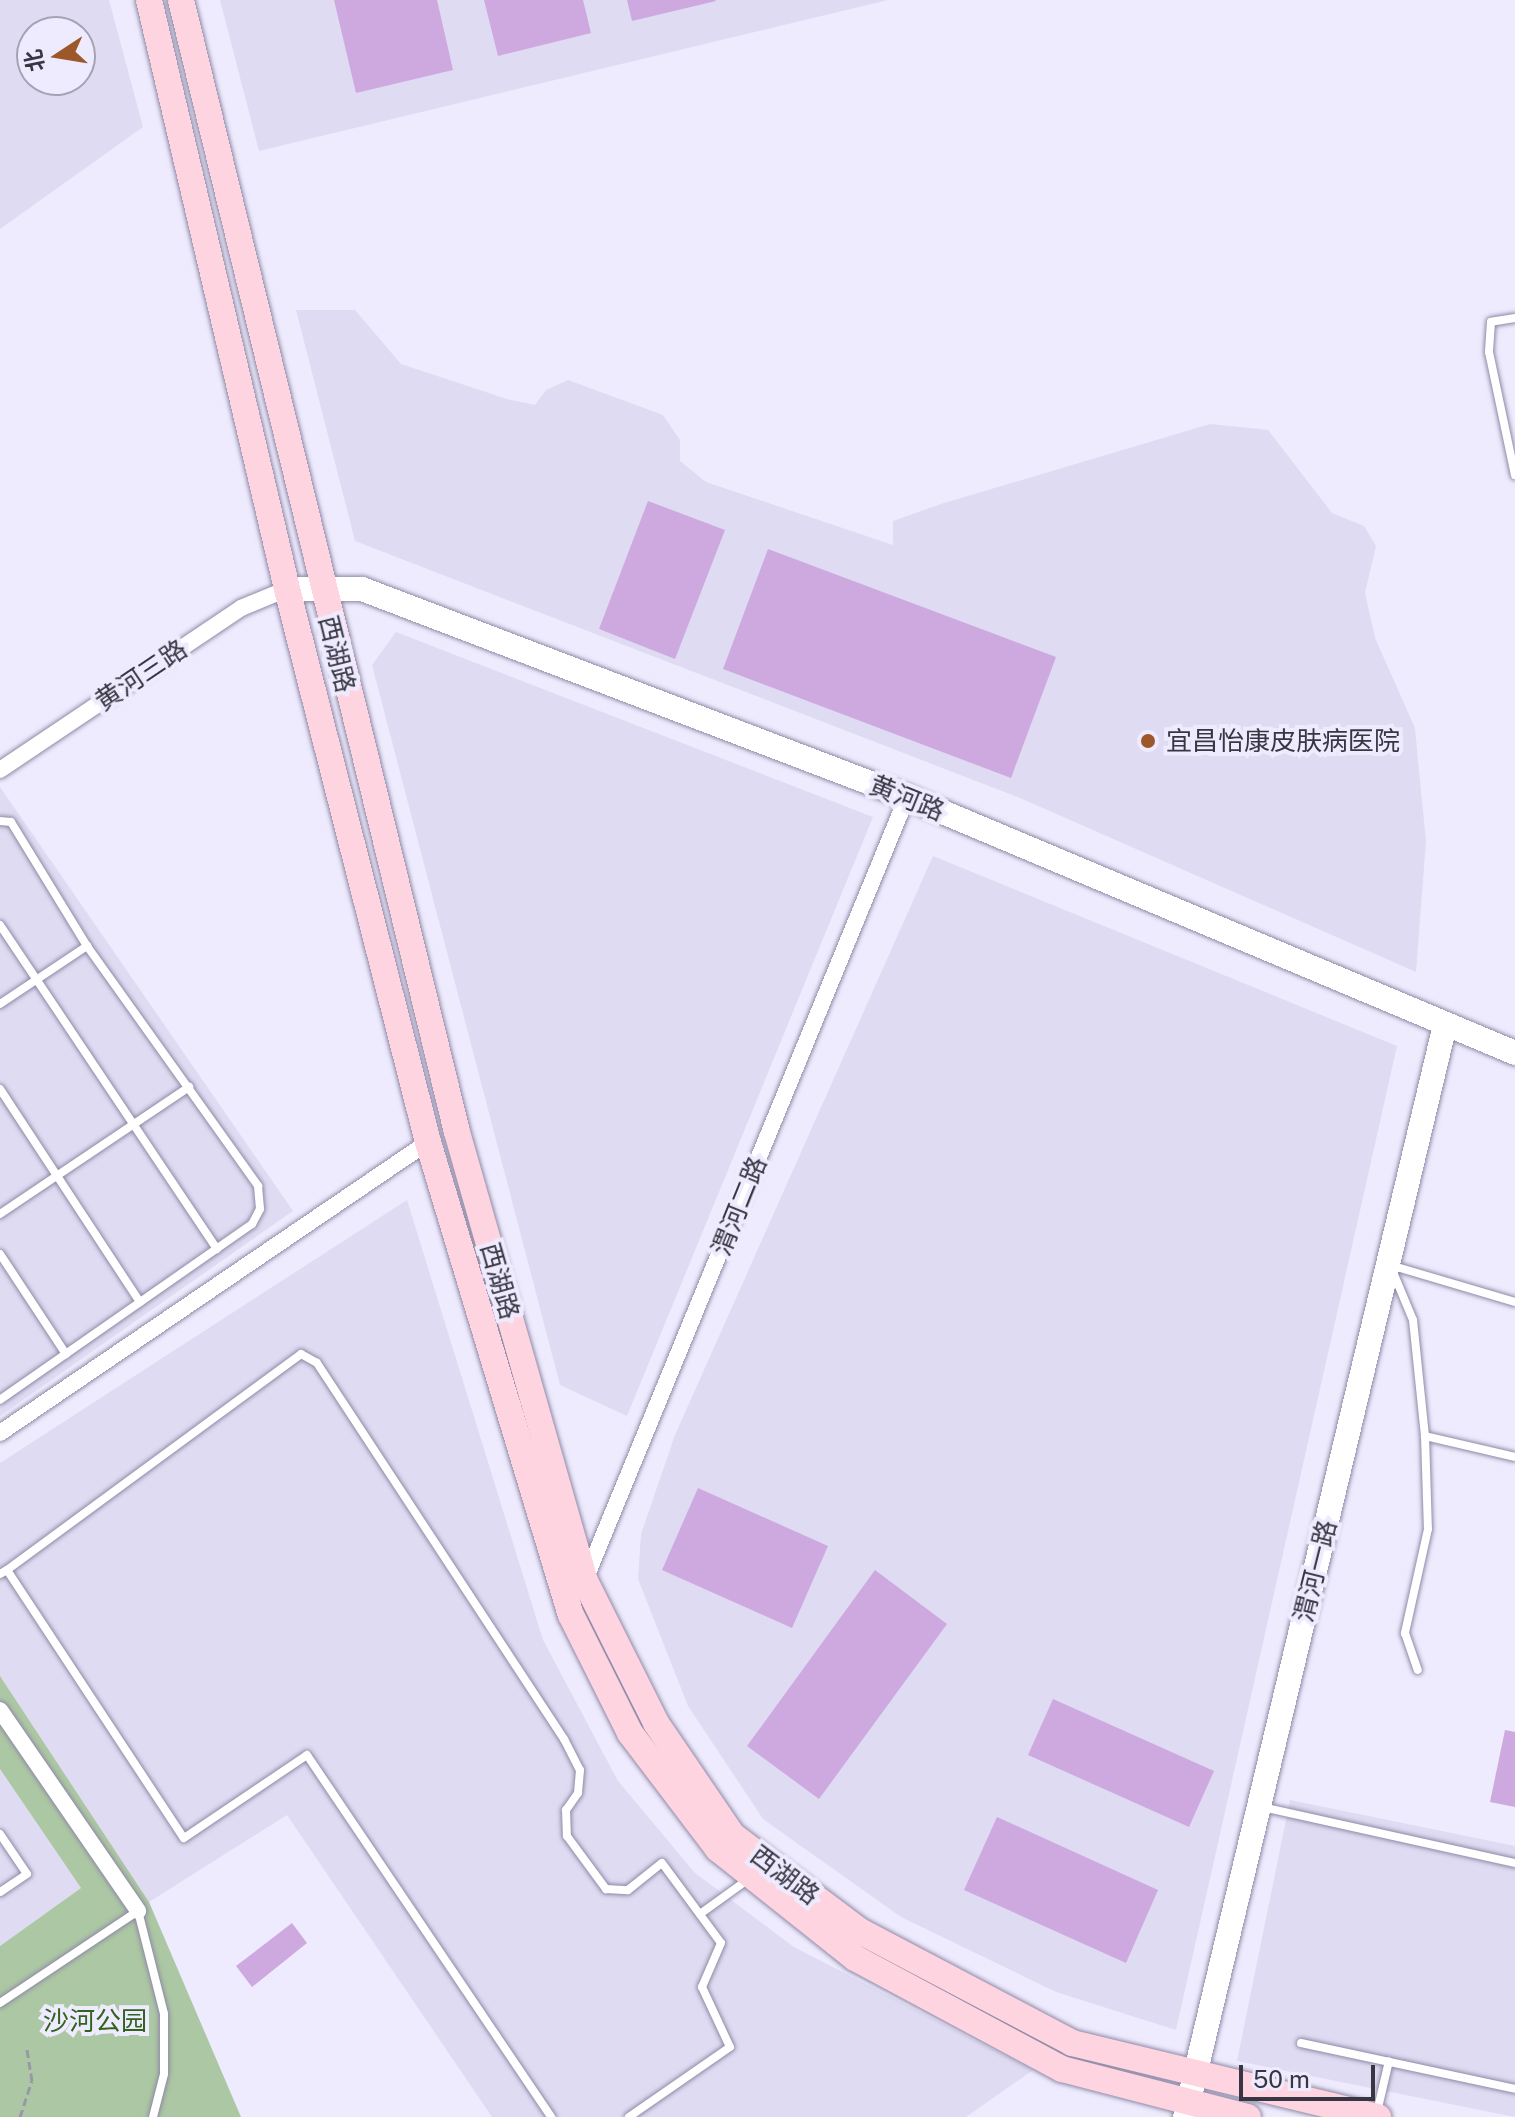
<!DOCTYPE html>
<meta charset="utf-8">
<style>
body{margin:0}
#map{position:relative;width:1515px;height:2117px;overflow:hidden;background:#eeebfe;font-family:"Public Sans","Noto Sans SC",sans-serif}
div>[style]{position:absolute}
.built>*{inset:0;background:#dfdbf2}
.green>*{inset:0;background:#acc7a3}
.building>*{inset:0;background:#cea9e0}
.path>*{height:3px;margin-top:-1.5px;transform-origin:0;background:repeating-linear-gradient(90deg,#9a98a7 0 8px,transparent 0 12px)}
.roads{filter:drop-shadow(0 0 2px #8f8aa6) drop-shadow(0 0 2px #8f8aa6)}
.lane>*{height:8px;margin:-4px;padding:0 4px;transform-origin:4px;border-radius:4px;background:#fff}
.street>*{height:16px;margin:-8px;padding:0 8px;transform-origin:8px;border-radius:8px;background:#fff}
.secondary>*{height:24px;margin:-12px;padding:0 12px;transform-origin:12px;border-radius:12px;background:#fff}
.primary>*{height:26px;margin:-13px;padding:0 13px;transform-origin:13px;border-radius:13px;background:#fed4e0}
.dots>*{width:22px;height:22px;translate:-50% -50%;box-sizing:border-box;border:4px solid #eeebfe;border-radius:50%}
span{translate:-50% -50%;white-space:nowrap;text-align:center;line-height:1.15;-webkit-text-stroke:8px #eeebfe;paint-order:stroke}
.street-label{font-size:26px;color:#383642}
.poi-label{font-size:26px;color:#383642}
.left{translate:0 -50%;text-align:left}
.park-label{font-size:26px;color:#31631d}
.north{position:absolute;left:16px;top:16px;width:80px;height:80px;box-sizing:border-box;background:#eeebfe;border:2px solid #a5a3b3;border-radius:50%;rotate:258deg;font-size:22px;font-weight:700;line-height:32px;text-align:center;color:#383642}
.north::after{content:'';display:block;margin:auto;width:28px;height:36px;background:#9c582a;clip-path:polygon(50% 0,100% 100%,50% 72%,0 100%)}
.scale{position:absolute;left:1239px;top:2065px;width:136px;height:36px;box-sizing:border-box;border:4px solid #383642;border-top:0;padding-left:10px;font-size:24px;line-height:28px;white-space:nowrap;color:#383642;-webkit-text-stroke:6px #eeebfe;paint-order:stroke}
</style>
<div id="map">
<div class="built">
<i style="clip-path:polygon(evenodd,0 0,109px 0,143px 127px,0 229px,0 0,32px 32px,80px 32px,80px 80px,32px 80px,32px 32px)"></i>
<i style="clip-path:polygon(220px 0,888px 0,259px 151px)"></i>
<i style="clip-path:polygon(296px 310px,355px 310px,401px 364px,507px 399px,535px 405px,546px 390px,568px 380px,663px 415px,680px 440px,680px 461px,706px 482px,893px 545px,893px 521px,941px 504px,1210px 424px,1268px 430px,1332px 513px,1364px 526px,1376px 546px,1365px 593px,1375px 638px,1415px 728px,1420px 781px,1426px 841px,1416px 972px,1020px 798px,355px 541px)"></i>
<i style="clip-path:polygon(396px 632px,873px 817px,627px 1416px,560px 1385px,372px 665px)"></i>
<i style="clip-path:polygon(0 787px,293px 1211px,0 1416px)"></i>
<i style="clip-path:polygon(933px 856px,1397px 1046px,1176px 2030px,1056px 1992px,901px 1917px,763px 1819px,688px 1706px,638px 1579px,641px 1534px,675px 1435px)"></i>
<i style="clip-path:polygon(407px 1200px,543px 1640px,618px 1781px,695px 1873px,794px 1947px,1033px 2070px,966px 2117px,492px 2117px,287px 1815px,149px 1902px,0 1676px,0 1463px)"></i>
<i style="clip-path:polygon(0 1769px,81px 1888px,0 1946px)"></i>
<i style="clip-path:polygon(1290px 1800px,1515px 1846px,1515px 2117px,1237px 2061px)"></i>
</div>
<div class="green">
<i style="clip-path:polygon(0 1676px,149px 1902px,241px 2117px,0 2117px,0 1946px,81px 1888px,0 1769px)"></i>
</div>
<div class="building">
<i style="clip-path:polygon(334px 0,437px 0,453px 70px,356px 93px)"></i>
<i style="clip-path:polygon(484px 0,583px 0,591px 33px,498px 56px)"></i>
<i style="clip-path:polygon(627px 0,715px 0,716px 1px,632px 21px)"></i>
<i style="clip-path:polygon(648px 501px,725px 530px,675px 659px,599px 629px)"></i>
<i style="clip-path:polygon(768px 549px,1056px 657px,1011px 778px,723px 669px)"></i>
<i style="clip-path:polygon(698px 1488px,828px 1546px,792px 1628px,662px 1570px)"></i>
<i style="clip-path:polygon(875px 1570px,947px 1624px,819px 1799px,747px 1746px)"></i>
<i style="clip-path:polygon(1053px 1699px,1214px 1771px,1189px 1827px,1028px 1755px)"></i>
<i style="clip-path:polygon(1505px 1730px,1515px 1732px,1515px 1807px,1490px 1802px)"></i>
<i style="clip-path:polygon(997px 1817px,1158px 1890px,1126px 1963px,964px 1890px)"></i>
<i style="clip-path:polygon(292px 1923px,307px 1943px,252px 1987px,236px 1966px)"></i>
</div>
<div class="path">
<i style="left:20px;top:2117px;width:38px;rotate:-72deg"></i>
<i style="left:32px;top:2081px;width:32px;rotate:-99deg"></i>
</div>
<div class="roads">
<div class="lane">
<i style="left:1515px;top:318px;width:24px;rotate:171deg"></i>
<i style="left:1491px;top:322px;width:30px;rotate:94deg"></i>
<i style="left:1489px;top:352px;width:126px;rotate:78.1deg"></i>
<i style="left:0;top:821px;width:11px;rotate:5deg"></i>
<i style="left:11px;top:822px;width:145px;rotate:58.5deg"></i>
<i style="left:87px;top:946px;width:295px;rotate:54.5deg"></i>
<i style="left:258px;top:1186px;width:23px;rotate:85deg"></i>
<i style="left:260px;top:1209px;width:17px;rotate:118deg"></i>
<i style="left:252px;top:1224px;width:307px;rotate:145.1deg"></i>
<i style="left:0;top:925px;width:390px;rotate:56.2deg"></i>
<i style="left:0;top:1004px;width:105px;rotate:-33.7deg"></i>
<i style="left:0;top:1089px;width:255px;rotate:56.7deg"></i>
<i style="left:0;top:1214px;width:228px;rotate:-33.9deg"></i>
<i style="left:0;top:1254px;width:120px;rotate:56.6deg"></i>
<i style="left:1390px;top:1265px;width:130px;rotate:16.5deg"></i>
<i style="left:1393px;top:1272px;width:52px;rotate:67.4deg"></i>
<i style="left:1413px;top:1320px;width:117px;rotate:84.1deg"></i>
<i style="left:1425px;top:1436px;width:93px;rotate:88.2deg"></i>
<i style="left:1428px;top:1529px;width:107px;rotate:102.5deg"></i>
<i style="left:1405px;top:1633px;width:39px;rotate:71deg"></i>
<i style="left:1425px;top:1436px;width:92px;rotate:13.1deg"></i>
<i style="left:7px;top:1570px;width:365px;rotate:-36.3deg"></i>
<i style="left:301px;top:1354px;width:18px;rotate:29deg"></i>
<i style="left:317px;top:1363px;width:450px;rotate:56.7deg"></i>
<i style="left:564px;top:1739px;width:35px;rotate:63deg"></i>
<i style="left:580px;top:1770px;width:23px;rotate:95deg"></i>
<i style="left:578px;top:1793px;width:21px;rotate:125deg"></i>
<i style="left:566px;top:1810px;width:26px;rotate:88deg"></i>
<i style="left:567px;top:1836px;width:66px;rotate:53.7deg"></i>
<i style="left:606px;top:1889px;width:22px;rotate:3deg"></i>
<i style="left:628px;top:1890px;width:43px;rotate:-38.5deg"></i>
<i style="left:662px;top:1863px;width:99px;rotate:53.6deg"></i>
<i style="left:721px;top:1943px;width:48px;rotate:113.4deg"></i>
<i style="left:702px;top:1987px;width:66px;rotate:65deg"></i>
<i style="left:730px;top:2047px;width:123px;rotate:145.3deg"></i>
<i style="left:0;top:1574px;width:8px;rotate:-30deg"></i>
<i style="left:7px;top:1570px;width:321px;rotate:56.6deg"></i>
<i style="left:184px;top:1838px;width:148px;rotate:-34deg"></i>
<i style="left:307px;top:1755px;width:437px;rotate:56deg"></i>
<i style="left:1262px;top:1807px;width:259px;rotate:12.5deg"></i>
<i style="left:0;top:1834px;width:48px;rotate:56deg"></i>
<i style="left:27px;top:1874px;width:32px;rotate:146deg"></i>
<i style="left:700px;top:1914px;width:62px;rotate:-35.8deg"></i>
<i style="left:0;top:2003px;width:166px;rotate:-33.7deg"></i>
<i style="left:138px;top:1911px;width:106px;rotate:75.8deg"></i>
<i style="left:164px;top:2014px;width:60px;rotate:90deg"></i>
<i style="left:164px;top:2074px;width:44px;rotate:104.3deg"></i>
<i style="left:1301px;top:2043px;width:219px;rotate:12.1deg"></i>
<i style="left:1377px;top:2112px;width:52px;rotate:-76.8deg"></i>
</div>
<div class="street">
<i style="left:0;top:770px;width:290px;rotate:-33.9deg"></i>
<i style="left:241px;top:608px;width:50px;rotate:-22.4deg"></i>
<i style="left:0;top:1433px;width:518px;rotate:-34.21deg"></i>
<i style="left:585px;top:1580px;width:847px;rotate:-67.65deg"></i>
<i style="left:0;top:1710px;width:244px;rotate:55.5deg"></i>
</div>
<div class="secondary">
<i style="left:287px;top:589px;width:75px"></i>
<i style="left:362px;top:589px;width:583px;rotate:20.89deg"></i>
<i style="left:907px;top:797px;width:660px;rotate:22.83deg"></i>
<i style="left:1185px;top:2117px;width:1123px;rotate:-76.61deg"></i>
</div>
<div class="primary">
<i style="left:149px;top:0;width:605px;rotate:76.81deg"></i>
<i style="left:287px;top:589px;width:571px;rotate:75.7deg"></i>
<i style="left:428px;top:1142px;width:494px;rotate:73.2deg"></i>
<i style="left:571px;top:1615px;width:132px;rotate:63.4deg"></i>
<i style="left:630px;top:1733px;width:146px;rotate:52.8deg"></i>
<i style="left:718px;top:1849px;width:175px;rotate:38.5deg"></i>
<i style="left:855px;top:1958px;width:235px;rotate:28.2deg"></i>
<i style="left:1062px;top:2069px;width:192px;rotate:14.5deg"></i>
<i style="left:181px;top:0;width:1165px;rotate:76.3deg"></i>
<i style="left:457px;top:1132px;width:467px;rotate:74.1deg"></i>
<i style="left:585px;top:1581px;width:159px;rotate:63.4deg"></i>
<i style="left:656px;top:1723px;width:135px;rotate:55.8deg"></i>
<i style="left:732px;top:1835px;width:160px;rotate:36.9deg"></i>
<i style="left:860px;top:1931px;width:240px;rotate:27.8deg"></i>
<i style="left:1072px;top:2043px;width:315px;rotate:13.6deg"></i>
</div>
</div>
<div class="dots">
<i style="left:1148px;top:741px;background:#9c582a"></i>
</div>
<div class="street-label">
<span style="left:337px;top:654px;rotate:76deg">西湖路</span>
<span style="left:141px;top:675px;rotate:-34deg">黄河三路</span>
<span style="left:907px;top:798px;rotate:22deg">黄河路</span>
<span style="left:739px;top:1206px;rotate:-68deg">渭河二路</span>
<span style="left:500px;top:1281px;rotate:74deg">西湖路</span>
<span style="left:1315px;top:1571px;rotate:-76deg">渭河一路</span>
<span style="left:785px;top:1875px;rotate:37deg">西湖路</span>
</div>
<div class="poi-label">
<span class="left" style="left:1166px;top:741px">宜昌怡康皮肤病医院</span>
</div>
<div class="park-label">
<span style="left:95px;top:2021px">沙河公园</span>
</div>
<div class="north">北</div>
<div class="scale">50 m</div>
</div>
